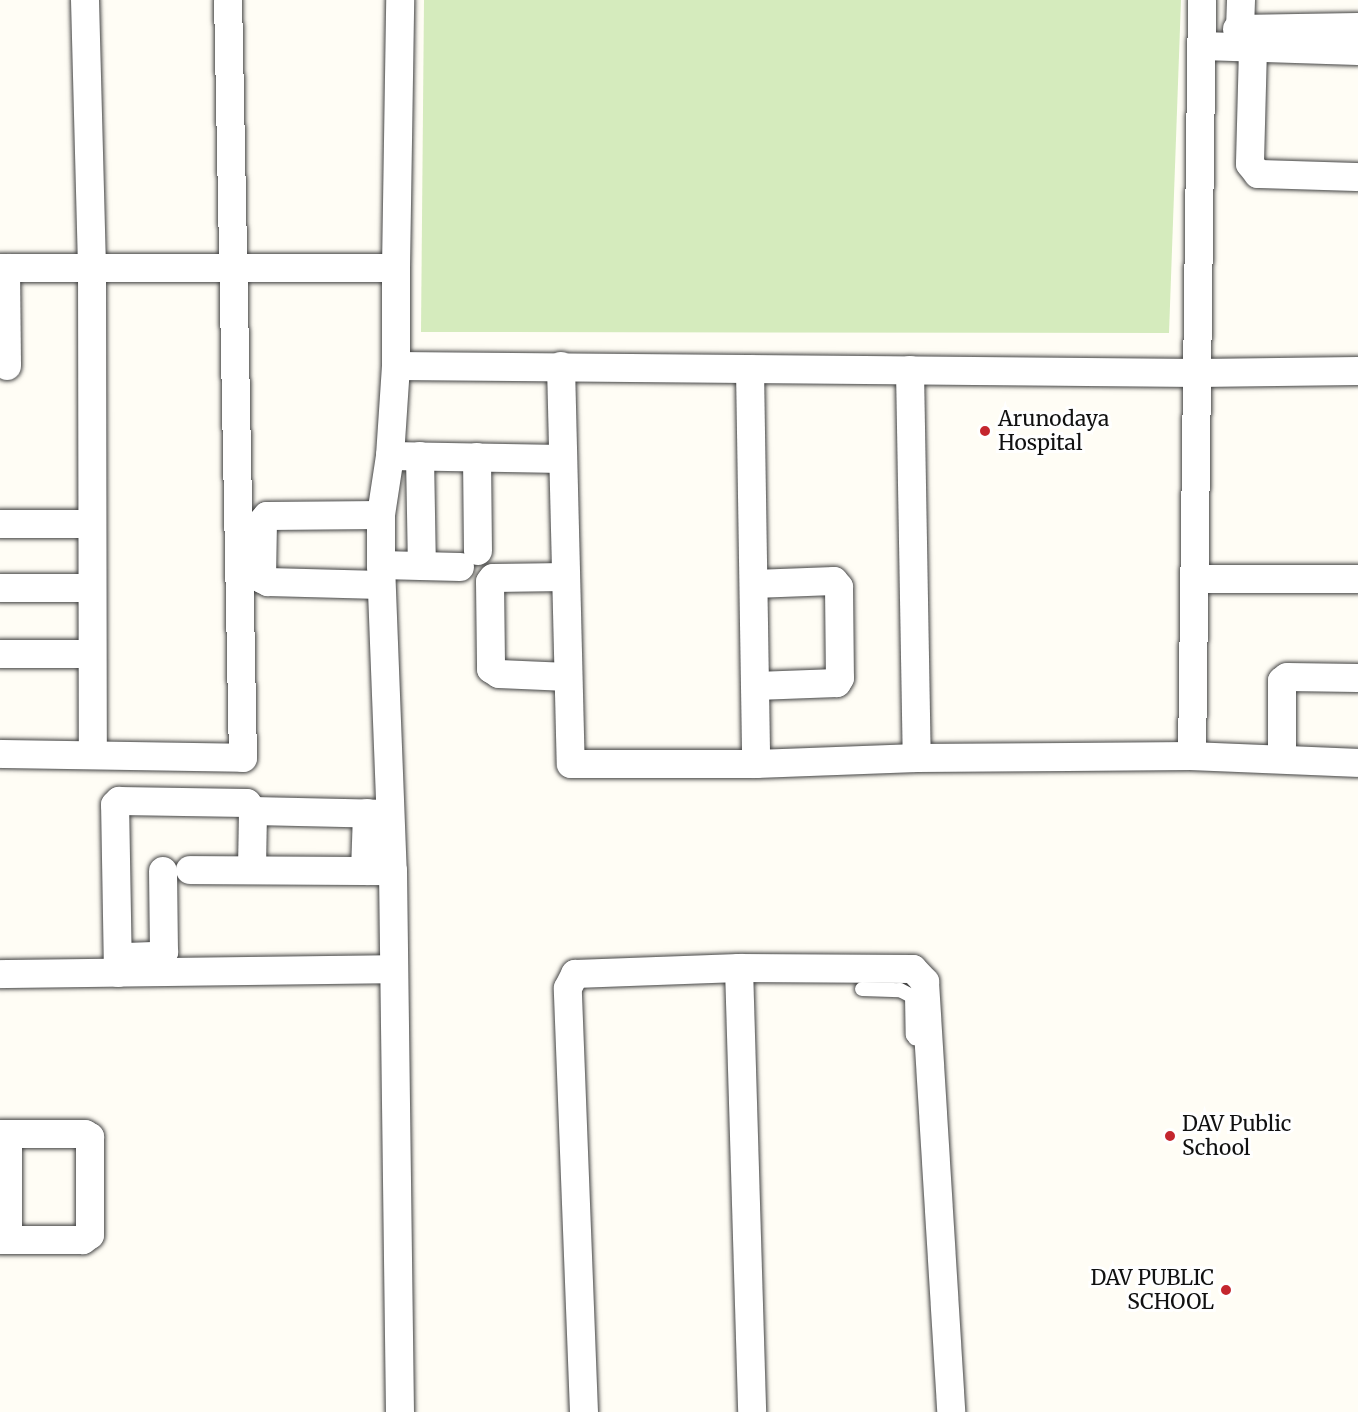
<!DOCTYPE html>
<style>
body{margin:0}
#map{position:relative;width:1358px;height:1412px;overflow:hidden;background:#fffdf5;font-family:Merriweather,serif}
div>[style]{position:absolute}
.green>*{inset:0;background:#d5ebbd}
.roads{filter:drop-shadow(0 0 2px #444) drop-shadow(0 0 2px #444)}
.service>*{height:14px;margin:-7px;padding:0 7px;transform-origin:7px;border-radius:7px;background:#fff}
.minor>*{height:28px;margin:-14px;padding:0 14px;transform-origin:14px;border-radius:14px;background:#fff}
.dots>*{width:16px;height:16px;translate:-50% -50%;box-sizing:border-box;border:3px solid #fff;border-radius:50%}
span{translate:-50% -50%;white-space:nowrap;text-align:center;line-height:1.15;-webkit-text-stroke:6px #fff;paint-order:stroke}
.poi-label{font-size:21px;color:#111}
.left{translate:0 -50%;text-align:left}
.right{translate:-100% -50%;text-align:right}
</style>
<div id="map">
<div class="green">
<i style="clip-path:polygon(424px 0,1181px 0,1169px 333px,421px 332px)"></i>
</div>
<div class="roads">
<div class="service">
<i style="left:862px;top:989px;width:38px;rotate:2deg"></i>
<i style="left:900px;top:990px;width:13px;rotate:27deg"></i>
<i style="left:912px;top:996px;width:39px;rotate:89deg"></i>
<i style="left:913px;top:1035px;width:4px;rotate:56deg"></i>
<i style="left:915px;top:1038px;width:13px;rotate:4deg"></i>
</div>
<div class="minor">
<i style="left:85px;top:0;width:267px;rotate:88.5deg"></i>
<i style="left:92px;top:267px;width:487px;rotate:89.9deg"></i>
<i style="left:1237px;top:29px;width:121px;rotate:-0.9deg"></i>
<i style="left:1240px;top:29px;width:29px;rotate:-88deg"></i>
<i style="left:1202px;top:46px;width:156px;rotate:1.8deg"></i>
<i style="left:1253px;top:48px;width:116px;rotate:91.5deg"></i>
<i style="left:1250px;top:164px;width:13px;rotate:51deg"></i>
<i style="left:1258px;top:174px;width:100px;rotate:1.7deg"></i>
<i style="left:0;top:268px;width:396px"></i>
<i style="left:396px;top:268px;width:98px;rotate:90deg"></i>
<i style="left:396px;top:366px;width:90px;rotate:93.8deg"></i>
<i style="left:390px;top:456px;width:60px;rotate:98.7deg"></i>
<i style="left:381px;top:515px;width:50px;rotate:90deg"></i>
<i style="left:381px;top:565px;width:306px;rotate:87.8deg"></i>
<i style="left:393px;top:871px;width:541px;rotate:89.26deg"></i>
<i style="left:6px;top:268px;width:98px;rotate:89.4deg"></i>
<i style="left:396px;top:268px;width:268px;rotate:-89.1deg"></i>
<i style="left:396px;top:366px;width:802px;rotate:0.5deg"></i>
<i style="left:1198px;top:373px;width:160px;rotate:-0.7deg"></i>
<i style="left:561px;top:366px;width:398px;rotate:88.6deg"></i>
<i style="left:571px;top:764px;width:185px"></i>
<i style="left:756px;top:764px;width:161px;rotate:-2.1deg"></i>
<i style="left:917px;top:758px;width:275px;rotate:-0.4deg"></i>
<i style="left:1192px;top:756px;width:756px;rotate:-89.24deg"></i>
<i style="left:750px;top:369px;width:395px;rotate:89.1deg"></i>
<i style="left:910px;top:370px;width:388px;rotate:89deg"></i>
<i style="left:390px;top:456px;width:173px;rotate:1deg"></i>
<i style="left:420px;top:456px;width:110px;rotate:89deg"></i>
<i style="left:477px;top:457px;width:94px;rotate:89.4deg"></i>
<i style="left:381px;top:515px;width:114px;rotate:179.5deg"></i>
<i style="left:267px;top:516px;width:6px;rotate:129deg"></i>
<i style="left:263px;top:521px;width:58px;rotate:91deg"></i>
<i style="left:262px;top:579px;width:7px;rotate:27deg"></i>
<i style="left:268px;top:582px;width:113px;rotate:1.5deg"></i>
<i style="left:0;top:524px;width:91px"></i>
<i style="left:381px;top:565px;width:79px;rotate:1.5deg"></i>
<i style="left:566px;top:577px;width:73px;rotate:179.2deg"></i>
<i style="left:493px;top:578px;width:5px;rotate:127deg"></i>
<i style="left:490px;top:582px;width:87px;rotate:89.3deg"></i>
<i style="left:491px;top:669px;width:9px;rotate:32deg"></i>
<i style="left:499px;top:674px;width:69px;rotate:2.5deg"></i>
<i style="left:1194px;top:579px;width:164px"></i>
<i style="left:754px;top:584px;width:80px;rotate:-2.1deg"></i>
<i style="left:834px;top:581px;width:8px;rotate:50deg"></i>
<i style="left:839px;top:587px;width:91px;rotate:89.4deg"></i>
<i style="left:840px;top:678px;width:6px;rotate:121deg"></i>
<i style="left:837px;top:683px;width:81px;rotate:177.9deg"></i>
<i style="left:0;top:588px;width:79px"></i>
<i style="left:0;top:654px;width:92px"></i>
<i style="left:0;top:754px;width:243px;rotate:0.9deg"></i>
<i style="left:243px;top:758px;width:758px;rotate:-91.13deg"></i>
<i style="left:1192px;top:756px;width:166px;rotate:2.4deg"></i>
<i style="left:1282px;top:759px;width:78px;rotate:-90deg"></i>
<i style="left:1282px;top:681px;width:6px;rotate:-39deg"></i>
<i style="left:1287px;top:677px;width:71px;rotate:0.8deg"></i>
<i style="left:252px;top:869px;width:58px;rotate:-89deg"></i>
<i style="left:190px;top:870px;width:203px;rotate:0.3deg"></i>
<i style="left:365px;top:871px;width:58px;rotate:-88deg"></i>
<i style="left:126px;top:957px;width:34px;rotate:-2deg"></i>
<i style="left:160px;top:956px;width:6px;rotate:-45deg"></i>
<i style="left:164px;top:952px;width:81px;rotate:-90.7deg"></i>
<i style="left:739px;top:968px;width:444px;rotate:88.3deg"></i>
<i style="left:118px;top:973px;width:168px;rotate:-91deg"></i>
<i style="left:115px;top:805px;width:6px;rotate:-45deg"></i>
<i style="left:119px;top:801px;width:128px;rotate:0.9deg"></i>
<i style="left:247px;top:803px;width:10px;rotate:53deg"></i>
<i style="left:253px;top:811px;width:136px;rotate:1.3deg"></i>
<i style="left:0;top:974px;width:394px;rotate:-0.7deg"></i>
<i style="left:0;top:1134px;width:85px"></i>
<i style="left:85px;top:1134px;width:6px;rotate:31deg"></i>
<i style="left:90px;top:1137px;width:98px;rotate:90deg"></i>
<i style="left:90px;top:1235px;width:9px;rotate:144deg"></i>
<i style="left:83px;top:1240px;width:83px;rotate:180deg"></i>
<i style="left:8px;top:1240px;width:106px;rotate:-90deg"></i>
<i style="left:584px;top:1412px;width:424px;rotate:-92.2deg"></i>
<i style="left:568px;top:988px;width:16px;rotate:-63deg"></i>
<i style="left:575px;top:974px;width:164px;rotate:-2.1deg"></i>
<i style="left:739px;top:968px;width:174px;rotate:0.3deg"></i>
<i style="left:913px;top:969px;width:18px;rotate:47deg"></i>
<i style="left:925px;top:982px;width:431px;rotate:86.5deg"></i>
</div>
</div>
<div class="dots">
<i style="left:985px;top:431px;background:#c4262e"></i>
<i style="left:1170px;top:1136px;background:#c4262e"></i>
<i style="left:1226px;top:1290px;background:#c4262e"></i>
</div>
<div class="poi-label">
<span class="left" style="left:998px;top:431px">Arunodaya<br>Hospital</span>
<span class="left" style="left:1182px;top:1136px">DAV Public<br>School</span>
<span class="right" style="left:1214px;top:1290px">DAV PUBLIC<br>SCHOOL</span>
</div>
</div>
